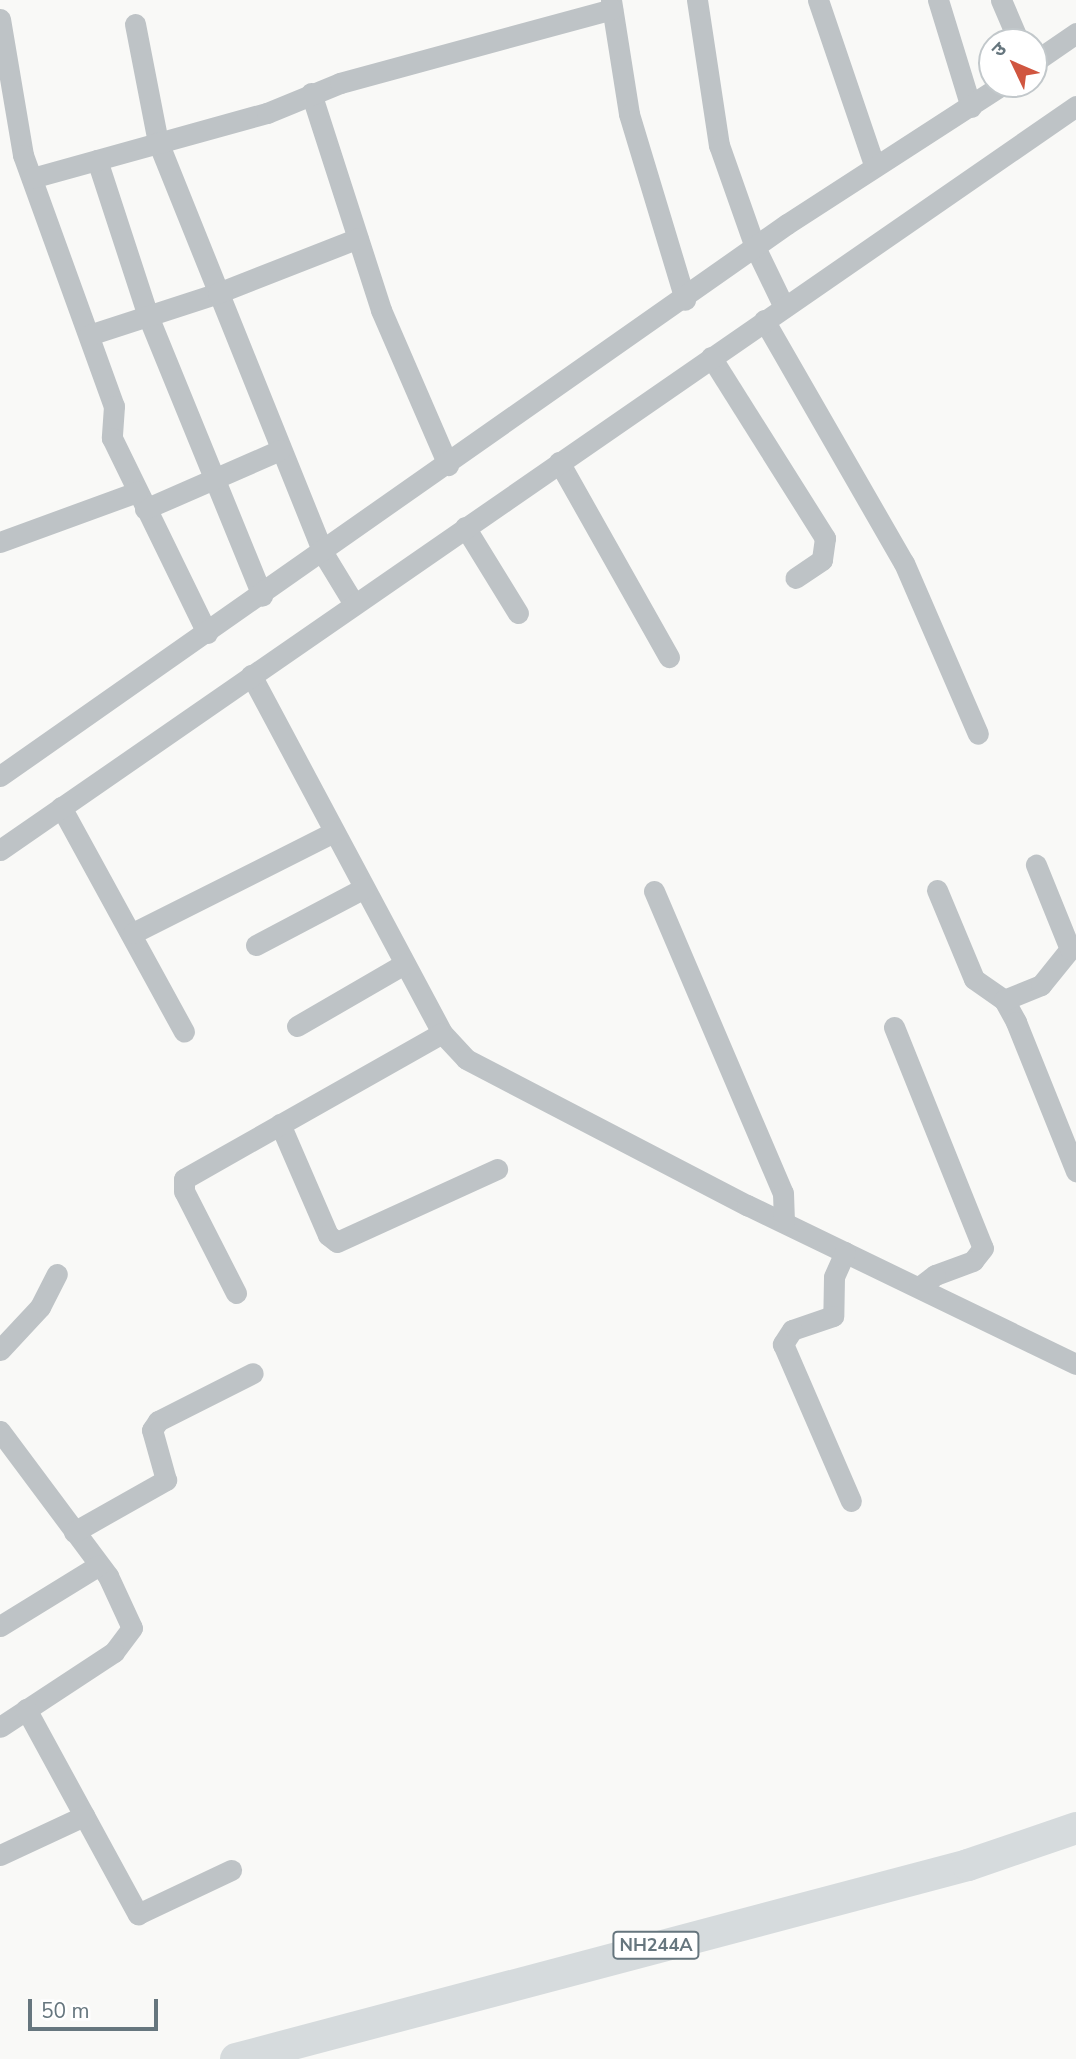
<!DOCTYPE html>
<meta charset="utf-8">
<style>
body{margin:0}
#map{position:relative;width:1076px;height:2059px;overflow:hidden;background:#f9f9f7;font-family:"Nunito Sans","Noto Sans Devanagari",sans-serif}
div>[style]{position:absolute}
.minor>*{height:21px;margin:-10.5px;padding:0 10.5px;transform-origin:10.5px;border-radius:10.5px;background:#bec3c6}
.highway>*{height:32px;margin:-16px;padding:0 16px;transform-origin:16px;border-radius:16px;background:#d6dbdd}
span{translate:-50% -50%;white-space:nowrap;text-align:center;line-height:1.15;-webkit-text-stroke:7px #fff;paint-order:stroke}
.shield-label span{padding:2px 5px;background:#fff;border:2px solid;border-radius:5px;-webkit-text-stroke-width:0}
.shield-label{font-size:18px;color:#66767e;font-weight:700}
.north{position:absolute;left:978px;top:28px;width:70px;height:70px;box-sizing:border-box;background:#fff;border:2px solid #c2c8cb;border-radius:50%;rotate:314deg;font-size:19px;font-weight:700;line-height:28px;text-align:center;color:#66767e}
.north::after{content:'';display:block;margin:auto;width:24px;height:32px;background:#d05640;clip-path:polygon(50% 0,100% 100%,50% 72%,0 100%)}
.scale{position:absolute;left:28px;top:1999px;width:130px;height:32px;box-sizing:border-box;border:4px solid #66767e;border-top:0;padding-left:9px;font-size:21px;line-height:24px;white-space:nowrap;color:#66767e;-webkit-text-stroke:5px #fff;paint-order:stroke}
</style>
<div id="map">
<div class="minor">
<i style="left:611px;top:0;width:115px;rotate:81deg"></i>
<i style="left:629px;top:114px;width:194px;rotate:73.2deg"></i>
<i style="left:697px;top:0;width:147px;rotate:81.4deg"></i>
<i style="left:719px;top:145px;width:108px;rotate:70.6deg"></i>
<i style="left:755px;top:247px;width:67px;rotate:64.2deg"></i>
<i style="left:818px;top:0;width:176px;rotate:71.2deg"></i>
<i style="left:938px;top:0;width:112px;rotate:72.9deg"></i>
<i style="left:1001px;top:0;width:46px;rotate:66.8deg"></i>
<i style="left:0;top:19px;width:138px;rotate:80.4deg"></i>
<i style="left:23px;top:155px;width:267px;rotate:70.1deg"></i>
<i style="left:114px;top:406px;width:32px;rotate:94deg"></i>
<i style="left:112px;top:438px;width:217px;rotate:64deg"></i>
<i style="left:135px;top:24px;width:120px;rotate:79deg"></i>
<i style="left:158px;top:142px;width:443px;rotate:68.1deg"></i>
<i style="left:323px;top:553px;width:60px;rotate:58.7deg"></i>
<i style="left:1034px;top:62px;width:51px;rotate:-34.6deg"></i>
<i style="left:311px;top:93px;width:228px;rotate:72.1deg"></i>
<i style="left:381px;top:310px;width:169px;rotate:66.6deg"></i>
<i style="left:97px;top:160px;width:164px;rotate:71.9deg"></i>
<i style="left:148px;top:316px;width:302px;rotate:67.8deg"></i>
<i style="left:32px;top:178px;width:244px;rotate:-15.5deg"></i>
<i style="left:267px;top:113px;width:79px;rotate:-22.3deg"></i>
<i style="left:340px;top:83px;width:282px;rotate:-15.2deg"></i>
<i style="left:764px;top:320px;width:280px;rotate:60.1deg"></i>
<i style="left:904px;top:563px;width:186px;rotate:66.6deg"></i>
<i style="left:89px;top:335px;width:136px;rotate:-18deg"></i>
<i style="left:218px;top:293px;width:150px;rotate:-21.4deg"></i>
<i style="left:711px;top:357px;width:214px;rotate:57.8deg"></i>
<i style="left:825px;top:538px;width:22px;rotate:98deg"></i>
<i style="left:822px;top:560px;width:32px;rotate:146deg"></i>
<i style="left:559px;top:462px;width:224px;rotate:60.6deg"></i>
<i style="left:145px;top:509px;width:147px;rotate:-23.6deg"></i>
<i style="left:465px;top:527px;width:101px;rotate:58.4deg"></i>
<i style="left:0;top:542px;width:146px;rotate:-20.1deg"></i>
<i style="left:251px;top:675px;width:406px;rotate:61.9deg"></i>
<i style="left:442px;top:1033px;width:35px;rotate:47deg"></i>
<i style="left:466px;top:1059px;width:317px;rotate:27.5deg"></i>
<i style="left:747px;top:1205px;width:365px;rotate:25.8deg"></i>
<i style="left:0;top:776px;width:961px;rotate:-35.05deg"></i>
<i style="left:787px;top:224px;width:257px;rotate:-32.9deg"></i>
<i style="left:61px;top:807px;width:256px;rotate:61.3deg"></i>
<i style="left:0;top:850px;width:1308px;rotate:-34.66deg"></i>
<i style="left:937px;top:890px;width:96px;rotate:67.4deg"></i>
<i style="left:974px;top:979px;width:37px;rotate:35deg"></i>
<i style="left:1004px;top:1000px;width:25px;rotate:61deg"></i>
<i style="left:1016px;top:1022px;width:161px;rotate:68.1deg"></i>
<i style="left:654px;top:891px;width:328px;rotate:66.9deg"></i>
<i style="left:783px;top:1193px;width:29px;rotate:88deg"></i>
<i style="left:133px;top:933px;width:225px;rotate:-26.7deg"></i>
<i style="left:256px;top:945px;width:122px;rotate:-27.8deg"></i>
<i style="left:1004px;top:1000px;width:40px;rotate:-22deg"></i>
<i style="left:1041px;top:985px;width:46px;rotate:-51.1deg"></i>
<i style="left:1070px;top:949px;width:91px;rotate:-112deg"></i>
<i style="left:297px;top:1026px;width:124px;rotate:-30.1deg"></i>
<i style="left:894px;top:1027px;width:238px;rotate:68.1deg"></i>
<i style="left:983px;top:1248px;width:16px;rotate:128deg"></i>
<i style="left:973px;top:1261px;width:40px;rotate:159.8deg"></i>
<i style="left:935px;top:1275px;width:20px;rotate:143deg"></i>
<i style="left:280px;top:1124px;width:121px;rotate:66.6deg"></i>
<i style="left:328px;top:1235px;width:11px;rotate:38deg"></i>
<i style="left:337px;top:1242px;width:176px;rotate:-24.5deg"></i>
<i style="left:845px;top:1252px;width:27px;rotate:114deg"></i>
<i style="left:834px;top:1277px;width:39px;rotate:91deg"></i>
<i style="left:833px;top:1316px;width:43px;rotate:161.1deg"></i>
<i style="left:792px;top:1330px;width:17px;rotate:123deg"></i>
<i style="left:783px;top:1344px;width:171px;rotate:66.6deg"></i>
<i style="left:236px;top:1293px;width:114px;rotate:-117deg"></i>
<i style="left:184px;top:1191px;width:12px;rotate:-90deg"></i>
<i style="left:184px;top:1179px;width:296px;rotate:-29.5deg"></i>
<i style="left:0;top:1350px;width:59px;rotate:-47.1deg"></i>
<i style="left:40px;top:1307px;width:37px;rotate:-63deg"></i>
<i style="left:0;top:1431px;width:181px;rotate:53.3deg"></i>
<i style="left:108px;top:1576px;width:57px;rotate:65.2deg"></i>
<i style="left:132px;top:1628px;width:30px;rotate:127deg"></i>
<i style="left:114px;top:1652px;width:136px;rotate:146.7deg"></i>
<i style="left:74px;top:1532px;width:106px;rotate:-29.5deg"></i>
<i style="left:166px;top:1480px;width:52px;rotate:-105.6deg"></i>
<i style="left:152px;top:1430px;width:11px;rotate:-56deg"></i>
<i style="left:158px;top:1421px;width:106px;rotate:-26.8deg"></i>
<i style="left:0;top:1626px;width:116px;rotate:-31.6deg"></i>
<i style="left:26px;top:1709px;width:234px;rotate:61.4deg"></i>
<i style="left:138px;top:1914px;width:103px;rotate:-25.3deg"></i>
<i style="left:0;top:1855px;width:93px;rotate:-24.9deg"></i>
</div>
<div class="highway">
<i style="left:236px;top:2059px;width:757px;rotate:-14.84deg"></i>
<i style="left:968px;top:1865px;width:114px;rotate:-18.9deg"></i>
</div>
<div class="shield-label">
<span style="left:656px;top:1945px">NH244A</span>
</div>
<div class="north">उ</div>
<div class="scale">50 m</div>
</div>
